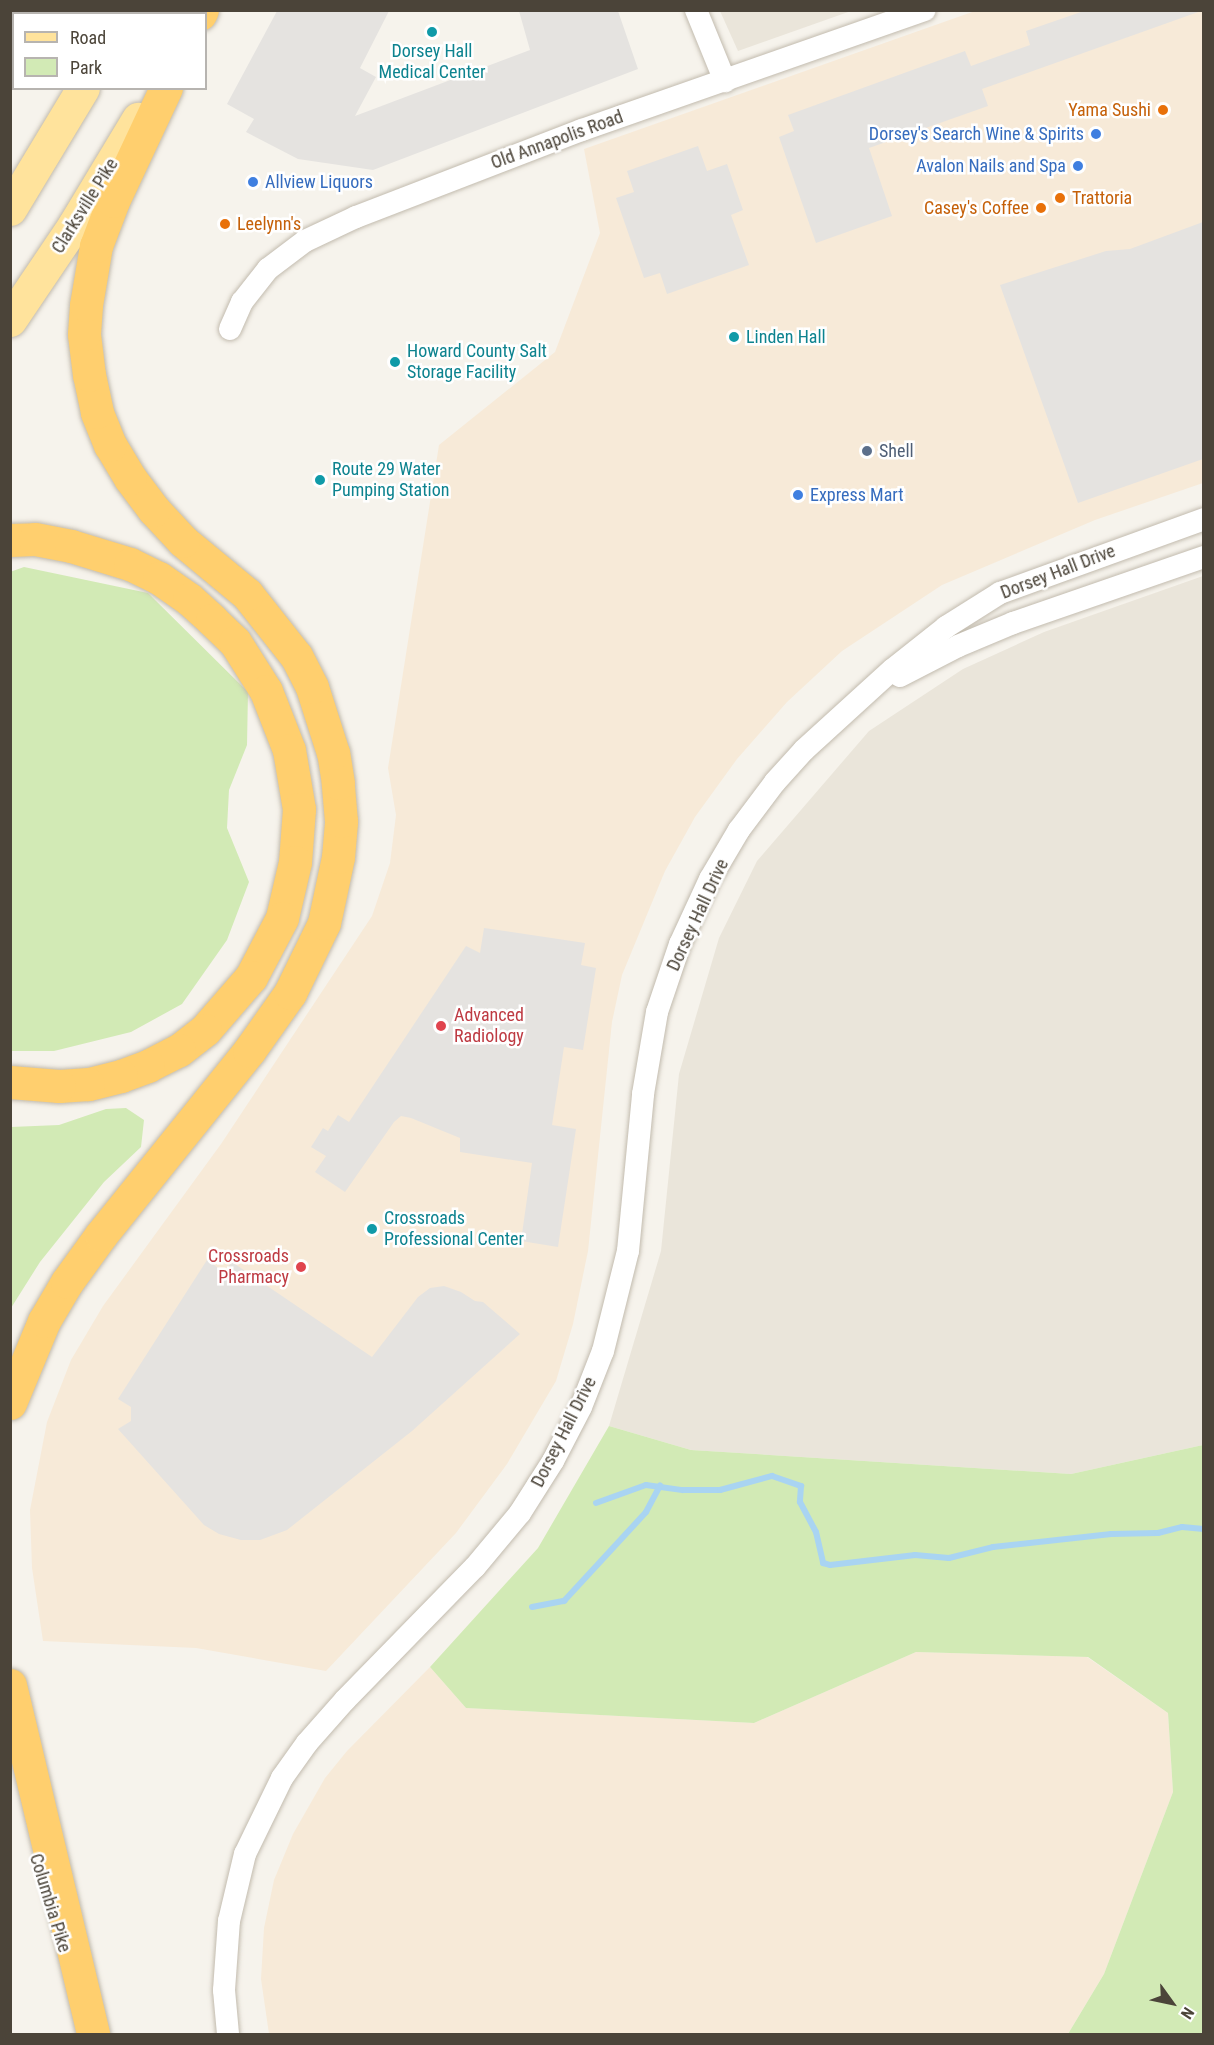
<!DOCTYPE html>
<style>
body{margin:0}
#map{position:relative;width:1214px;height:2045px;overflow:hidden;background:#f6f3ec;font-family:"Roboto Condensed",sans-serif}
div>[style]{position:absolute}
.residential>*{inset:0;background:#eae5da}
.commercial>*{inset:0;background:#f7ead8}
.green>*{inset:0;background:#d2eab5}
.parking>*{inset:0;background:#e5e3e0}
.stream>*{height:6px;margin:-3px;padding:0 3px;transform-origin:3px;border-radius:3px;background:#a9d4f2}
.roads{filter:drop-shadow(0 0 2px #c2bbae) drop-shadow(0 0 2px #c2bbae)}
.street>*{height:22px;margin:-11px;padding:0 11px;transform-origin:11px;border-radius:11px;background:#fff}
.primary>*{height:33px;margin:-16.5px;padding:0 16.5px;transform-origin:16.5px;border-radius:16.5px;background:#ffe39c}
.highway>*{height:33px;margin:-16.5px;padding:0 16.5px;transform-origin:16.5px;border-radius:16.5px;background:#ffcf6e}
.dots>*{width:16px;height:16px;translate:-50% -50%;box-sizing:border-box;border:3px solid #fff;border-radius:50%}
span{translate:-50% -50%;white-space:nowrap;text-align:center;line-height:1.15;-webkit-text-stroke:5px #fff;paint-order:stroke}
.culture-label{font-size:18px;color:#0d838f}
.left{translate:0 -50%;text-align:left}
.food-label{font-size:18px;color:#c56008}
.right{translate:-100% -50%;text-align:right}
.shop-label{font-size:18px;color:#366cbe}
.street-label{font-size:18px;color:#4b4439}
.service-label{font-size:18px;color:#4e5e75}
.health-label{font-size:18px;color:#be3a42}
.frame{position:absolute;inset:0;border:12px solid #4b4439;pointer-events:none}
.legend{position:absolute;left:12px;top:12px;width:195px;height:78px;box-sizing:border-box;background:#fff;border:2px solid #b7b4b0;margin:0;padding:8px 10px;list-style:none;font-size:18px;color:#4b4439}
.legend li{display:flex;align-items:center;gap:12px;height:30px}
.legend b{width:30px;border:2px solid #b7b4b0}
.north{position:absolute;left:1142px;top:1973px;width:60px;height:60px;-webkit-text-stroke:4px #fff;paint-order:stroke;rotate:123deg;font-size:16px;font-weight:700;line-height:24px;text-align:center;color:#4b4439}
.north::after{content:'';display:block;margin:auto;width:21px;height:27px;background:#4b4439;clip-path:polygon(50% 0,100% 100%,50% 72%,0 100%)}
</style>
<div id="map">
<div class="residential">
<i style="clip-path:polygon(720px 11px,851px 11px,738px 51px)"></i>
<i style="clip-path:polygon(1203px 576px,1203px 1445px,1071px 1474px,691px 1450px,609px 1426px,661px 1251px,679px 1074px,719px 938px,757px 861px,869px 731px,963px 669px,1044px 632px)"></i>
</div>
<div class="commercial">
<i style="clip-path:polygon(975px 11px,1203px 11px,1203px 483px,1095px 520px,942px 585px,842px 651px,787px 702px,737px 759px,695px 817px,665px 871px,622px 975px,612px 1022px,588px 1251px,573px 1324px,556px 1381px,507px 1464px,456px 1533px,326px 1671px,196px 1648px,43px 1641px,32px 1568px,30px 1510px,47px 1422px,71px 1360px,103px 1306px,221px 1144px,372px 916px,390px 863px,396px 815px,388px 768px,439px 445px,555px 352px,600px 233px,584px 149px)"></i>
<i style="clip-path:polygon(916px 1652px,1087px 1657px,1168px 1713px,1173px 1792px,1104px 1974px,1068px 2034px,269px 2034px,261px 1979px,264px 1928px,274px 1880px,293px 1834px,325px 1778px,347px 1751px,430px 1667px,466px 1708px,754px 1723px)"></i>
</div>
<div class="green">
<i style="clip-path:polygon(24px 567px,148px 593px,248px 692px,247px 745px,229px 790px,227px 828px,249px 882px,227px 940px,182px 1004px,131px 1032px,54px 1051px,11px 1051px,10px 572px)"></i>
<i style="clip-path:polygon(126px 1108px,144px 1120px,141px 1147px,104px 1182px,40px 1262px,11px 1308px,11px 1127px,59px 1125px,106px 1109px)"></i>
<i style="clip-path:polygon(609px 1426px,691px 1450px,1071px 1474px,1203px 1445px,1203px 2034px,1068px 2034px,1104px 1974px,1173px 1792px,1168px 1713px,1088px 1657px,916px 1652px,754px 1723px,466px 1708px,430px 1667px,538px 1548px)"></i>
</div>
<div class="parking">
<i style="clip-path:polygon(277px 11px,389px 11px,360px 68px,376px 77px,355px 116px,530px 50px,519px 11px,618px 11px,638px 69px,373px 170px,298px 159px,246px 132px,254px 119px,227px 104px)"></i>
<i style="clip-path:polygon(1084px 11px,1201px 11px,982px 89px,988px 106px,869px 148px,892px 216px,816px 243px,779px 137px,794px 131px,788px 115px,965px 51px,971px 66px,1030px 45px,1026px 31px)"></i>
<i style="clip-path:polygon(698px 146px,707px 171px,727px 164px,743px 210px,731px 215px,749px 265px,667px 294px,660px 273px,644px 278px,616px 198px,634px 192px,627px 171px)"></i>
<i style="clip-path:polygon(1203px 222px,1203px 459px,1078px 503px,1000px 285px,1106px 251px,1130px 249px)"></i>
<i style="clip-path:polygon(484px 928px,585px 943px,581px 965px,596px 968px,583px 1050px,564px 1047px,552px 1125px,576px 1129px,558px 1247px,521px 1241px,532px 1163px,460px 1152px,460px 1138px,411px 1118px,401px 1116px,394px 1122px,345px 1192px,315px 1172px,326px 1156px,311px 1147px,323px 1128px,328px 1131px,338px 1115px,349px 1122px,466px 946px,480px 953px)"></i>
<i style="clip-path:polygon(207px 1260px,224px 1272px,232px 1262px,372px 1357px,418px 1297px,430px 1288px,444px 1286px,461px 1292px,475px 1301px,483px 1302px,520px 1334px,412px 1431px,287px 1530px,260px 1540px,241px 1540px,219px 1534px,204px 1525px,118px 1429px,131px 1421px,131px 1407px,118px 1399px)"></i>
</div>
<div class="stream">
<i style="left:596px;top:1503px;width:53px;rotate:-19.8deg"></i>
<i style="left:646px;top:1485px;width:37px;rotate:8deg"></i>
<i style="left:683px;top:1490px;width:37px"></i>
<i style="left:720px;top:1490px;width:54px;rotate:-15.1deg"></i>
<i style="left:772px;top:1476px;width:31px;rotate:19deg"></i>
<i style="left:801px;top:1486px;width:16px;rotate:94deg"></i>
<i style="left:800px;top:1502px;width:34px;rotate:62deg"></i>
<i style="left:816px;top:1532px;width:32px;rotate:77deg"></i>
<i style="left:823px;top:1563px;width:7px;rotate:16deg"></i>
<i style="left:830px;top:1565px;width:86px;rotate:-6.7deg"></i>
<i style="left:915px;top:1555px;width:34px;rotate:5deg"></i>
<i style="left:949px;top:1558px;width:45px;rotate:-14deg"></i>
<i style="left:993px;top:1547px;width:119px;rotate:-6.3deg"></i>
<i style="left:1111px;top:1534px;width:47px;rotate:-1.2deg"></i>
<i style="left:1158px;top:1533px;width:25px;rotate:-14deg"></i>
<i style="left:1182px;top:1527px;width:22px;rotate:5deg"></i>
<i style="left:532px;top:1607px;width:33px;rotate:-11deg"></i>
<i style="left:564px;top:1601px;width:121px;rotate:-47.3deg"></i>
<i style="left:646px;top:1512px;width:30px;rotate:-62deg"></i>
</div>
<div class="roads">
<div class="street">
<i style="left:696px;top:10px;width:77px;rotate:67.8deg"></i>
<i style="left:230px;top:329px;width:30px;rotate:-66deg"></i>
<i style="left:242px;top:302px;width:42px;rotate:-51.8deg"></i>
<i style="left:268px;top:269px;width:46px;rotate:-37.1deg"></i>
<i style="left:305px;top:241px;width:56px;rotate:-25.2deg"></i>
<i style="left:356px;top:217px;width:242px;rotate:-21.1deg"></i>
<i style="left:582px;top:130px;width:363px;rotate:-19.3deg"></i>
<i style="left:900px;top:676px;width:65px;rotate:-27.3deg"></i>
<i style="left:958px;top:646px;width:60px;rotate:-22.7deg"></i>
<i style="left:1013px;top:623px;width:202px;rotate:-19.1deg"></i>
<i style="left:228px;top:2034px;width:44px;rotate:-95.2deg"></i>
<i style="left:224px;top:1990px;width:69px;rotate:-85.9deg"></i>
<i style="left:229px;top:1921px;width:69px;rotate:-76.6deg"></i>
<i style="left:245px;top:1854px;width:85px;rotate:-64deg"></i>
<i style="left:282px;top:1778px;width:43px;rotate:-54.5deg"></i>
<i style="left:307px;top:1743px;width:57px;rotate:-48.5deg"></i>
<i style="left:345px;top:1700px;width:186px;rotate:-45.7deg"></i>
<i style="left:475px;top:1567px;width:70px;rotate:-50.2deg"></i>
<i style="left:520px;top:1513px;width:62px;rotate:-57.6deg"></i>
<i style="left:553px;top:1461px;width:61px;rotate:-62.6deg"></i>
<i style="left:581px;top:1407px;width:60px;rotate:-68.6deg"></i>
<i style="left:603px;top:1351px;width:103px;rotate:-76deg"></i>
<i style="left:628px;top:1251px;width:158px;rotate:-84.5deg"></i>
<i style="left:643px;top:1094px;width:83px;rotate:-80.3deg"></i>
<i style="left:657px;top:1012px;width:72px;rotate:-71.3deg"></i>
<i style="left:680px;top:944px;width:72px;rotate:-65.2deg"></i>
<i style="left:710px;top:879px;width:57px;rotate:-59.4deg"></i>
<i style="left:739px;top:830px;width:60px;rotate:-53.1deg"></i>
<i style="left:775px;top:782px;width:43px;rotate:-47.8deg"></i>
<i style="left:804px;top:750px;width:120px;rotate:-42.3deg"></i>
<i style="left:893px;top:669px;width:68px;rotate:-38.4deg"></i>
<i style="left:946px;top:627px;width:64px;rotate:-32.2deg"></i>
<i style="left:1000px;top:593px;width:217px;rotate:-19.9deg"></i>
</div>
<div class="primary">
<i style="left:125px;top:14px;width:4px;rotate:-76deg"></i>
<i style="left:10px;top:209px;width:141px;rotate:-58.9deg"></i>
<i style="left:10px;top:320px;width:115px;rotate:-56deg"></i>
<i style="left:74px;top:225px;width:124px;rotate:-58.9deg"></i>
</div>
<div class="highway">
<i style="left:200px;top:14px;width:4px;rotate:-63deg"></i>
<i style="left:10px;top:540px;width:25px;rotate:-2deg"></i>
<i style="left:35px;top:539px;width:37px;rotate:11deg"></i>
<i style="left:71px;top:546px;width:62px;rotate:17deg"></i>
<i style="left:130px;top:564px;width:32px;rotate:26deg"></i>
<i style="left:159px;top:578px;width:37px;rotate:35deg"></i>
<i style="left:189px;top:599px;width:31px;rotate:42deg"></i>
<i style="left:212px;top:620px;width:32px;rotate:44deg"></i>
<i style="left:235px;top:642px;width:58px;rotate:57.7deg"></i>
<i style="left:266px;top:691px;width:63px;rotate:68.7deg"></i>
<i style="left:289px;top:750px;width:60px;rotate:80.4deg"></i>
<i style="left:299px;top:809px;width:53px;rotate:94.3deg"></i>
<i style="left:295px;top:862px;width:57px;rotate:103.1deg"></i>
<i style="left:282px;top:918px;width:67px;rotate:117.7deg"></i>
<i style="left:251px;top:977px;width:70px;rotate:131deg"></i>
<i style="left:205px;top:1030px;width:33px;rotate:142deg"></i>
<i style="left:179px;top:1050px;width:35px;rotate:153deg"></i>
<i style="left:148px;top:1066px;width:29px;rotate:160deg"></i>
<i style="left:121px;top:1076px;width:34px;rotate:166deg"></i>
<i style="left:88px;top:1084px;width:29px;rotate:176deg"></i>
<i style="left:59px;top:1086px;width:49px;rotate:-175.3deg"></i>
<i style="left:10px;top:1403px;width:89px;rotate:-67.5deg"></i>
<i style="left:44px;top:1321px;width:45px;rotate:-59.5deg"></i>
<i style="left:67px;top:1282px;width:58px;rotate:-54.1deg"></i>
<i style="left:101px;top:1235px;width:236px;rotate:-51.2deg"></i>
<i style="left:249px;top:1051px;width:71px;rotate:-54.7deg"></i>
<i style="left:290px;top:993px;width:78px;rotate:-64.1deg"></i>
<i style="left:324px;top:923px;width:67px;rotate:-78deg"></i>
<i style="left:338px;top:857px;width:36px;rotate:-85deg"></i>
<i style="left:341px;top:821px;width:38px;rotate:-95deg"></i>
<i style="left:338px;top:783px;width:30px;rotate:-99deg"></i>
<i style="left:333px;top:753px;width:69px;rotate:-107.7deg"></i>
<i style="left:312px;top:687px;width:35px;rotate:-117deg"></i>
<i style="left:296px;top:656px;width:79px;rotate:-128.3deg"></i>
<i style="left:247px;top:594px;width:83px;rotate:-140.4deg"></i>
<i style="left:183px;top:541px;width:42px;rotate:-133.1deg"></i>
<i style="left:154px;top:510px;width:40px;rotate:-127deg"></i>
<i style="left:130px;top:478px;width:39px;rotate:-121deg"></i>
<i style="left:110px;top:445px;width:35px;rotate:-112deg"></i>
<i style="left:97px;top:412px;width:38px;rotate:-102deg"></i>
<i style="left:89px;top:375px;width:41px;rotate:-97deg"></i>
<i style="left:84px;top:334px;width:29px;rotate:-86deg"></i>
<i style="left:86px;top:305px;width:60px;rotate:-80.4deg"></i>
<i style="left:96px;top:246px;width:48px;rotate:-69.3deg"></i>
<i style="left:113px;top:201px;width:125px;rotate:-64.9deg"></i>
<i style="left:10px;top:1685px;width:359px;rotate:76.6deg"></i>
</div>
</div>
<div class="dots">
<i style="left:432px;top:32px;background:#0f9aa8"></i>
<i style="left:1163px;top:110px;background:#e8710a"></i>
<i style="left:1096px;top:134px;background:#3f7fe0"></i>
<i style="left:1078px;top:166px;background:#3f7fe0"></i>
<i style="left:253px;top:182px;background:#3f7fe0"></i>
<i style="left:1060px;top:198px;background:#e8710a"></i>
<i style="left:1041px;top:208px;background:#e8710a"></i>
<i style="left:225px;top:224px;background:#e8710a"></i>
<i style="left:734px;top:337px;background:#0f9aa8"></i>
<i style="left:395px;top:362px;background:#0f9aa8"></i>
<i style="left:867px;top:451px;background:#5c6f8a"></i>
<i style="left:320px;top:480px;background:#0f9aa8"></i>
<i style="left:798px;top:495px;background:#3f7fe0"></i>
<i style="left:441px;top:1026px;background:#e0444e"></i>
<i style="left:372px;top:1229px;background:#0f9aa8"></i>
<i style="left:301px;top:1267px;background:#e0444e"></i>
</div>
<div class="culture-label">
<span style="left:432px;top:62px">Dorsey Hall<br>Medical Center</span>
<span class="left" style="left:746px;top:337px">Linden Hall</span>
<span class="left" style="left:407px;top:362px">Howard County Salt<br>Storage Facility</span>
<span class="left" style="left:332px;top:480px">Route 29 Water<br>Pumping Station</span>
<span class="left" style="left:384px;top:1229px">Crossroads<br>Professional Center</span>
</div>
<div class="food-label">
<span class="right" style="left:1151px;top:110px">Yama Sushi</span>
<span class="left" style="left:1072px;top:198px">Trattoria</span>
<span class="right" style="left:1029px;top:208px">Casey's Coffee</span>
<span class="left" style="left:237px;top:224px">Leelynn's</span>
</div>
<div class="shop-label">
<span class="right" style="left:1084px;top:134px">Dorsey's Search Wine &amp; Spirits</span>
<span class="right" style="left:1066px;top:166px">Avalon Nails and Spa</span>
<span class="left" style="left:265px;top:182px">Allview Liquors</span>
<span class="left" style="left:810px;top:495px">Express Mart</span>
</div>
<div class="street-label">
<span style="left:557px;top:140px;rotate:-20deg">Old Annapolis Road</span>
<span style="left:85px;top:206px;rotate:-58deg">Clarksville Pike</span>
<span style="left:1058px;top:572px;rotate:-21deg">Dorsey Hall Drive</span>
<span style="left:698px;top:915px;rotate:-65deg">Dorsey Hall Drive</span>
<span style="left:564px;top:1432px;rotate:-63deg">Dorsey Hall Drive</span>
<span style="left:50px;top:1903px;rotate:73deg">Columbia Pike</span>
</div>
<div class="service-label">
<span class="left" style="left:879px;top:451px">Shell</span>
</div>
<div class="health-label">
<span class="left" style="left:454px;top:1026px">Advanced<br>Radiology</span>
<span class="right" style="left:289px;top:1267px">Crossroads<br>Pharmacy</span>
</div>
<div class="frame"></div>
<ul class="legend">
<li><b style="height:8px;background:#ffe39c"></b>Road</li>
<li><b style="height:16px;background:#d2eab5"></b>Park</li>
</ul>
<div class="north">N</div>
</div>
